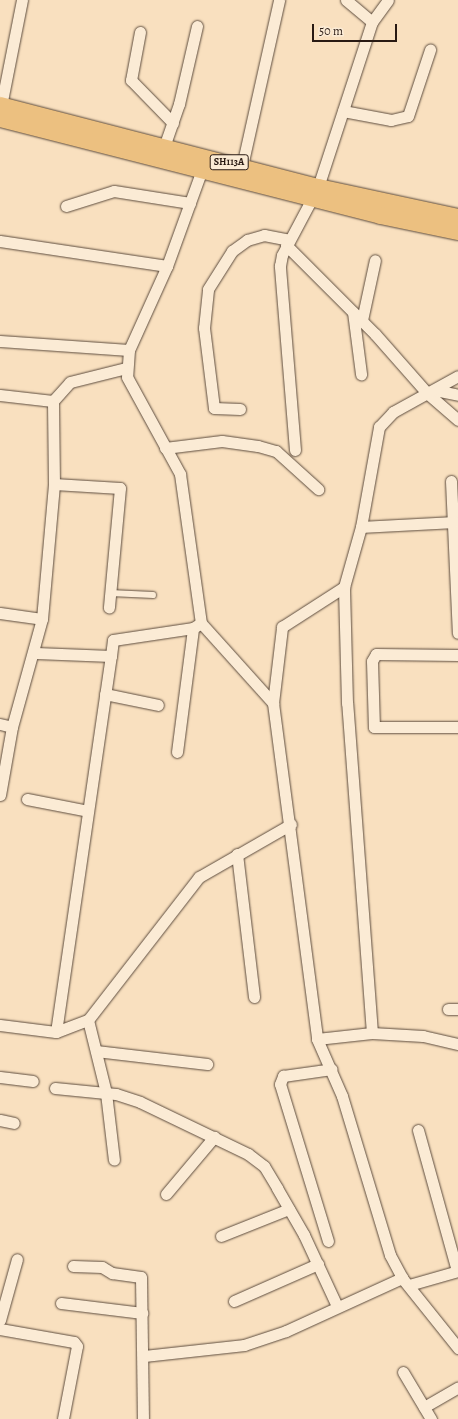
<!DOCTYPE html>
<style>
body{margin:0}
#map{position:relative;width:458px;height:1419px;overflow:hidden;background:#f9e0bf;font-family:Alegreya,serif}
div>[style]{position:absolute}
.roads{filter:drop-shadow(0 0 1px #5d4c3e) drop-shadow(0 0 1px #5d4c3e)}
.lane>*{height:5.5px;margin:-2.75px;padding:0 2.75px;transform-origin:2.75px;border-radius:2.75px;background:#fbebd5}
.street>*{height:11px;margin:-5.5px;padding:0 5.5px;transform-origin:5.5px;border-radius:5.5px;background:#fbebd5}
.primary>*{height:17px;margin:-8.5px;padding:0 8.5px;transform-origin:8.5px;border-radius:8.5px;background:#ecc080}
span{translate:-50% -50%;white-space:nowrap;text-align:center;line-height:1.15;-webkit-text-stroke:3.5px #fbebd5;paint-order:stroke}
.shield-label span{padding:1px 3px;background:#fbebd5;border:1px solid;border-radius:3px;-webkit-text-stroke-width:0}
.shield-label{font-size:10px;color:#291a13;font-weight:700}
.scale{position:absolute;left:312px;top:24px;width:85px;height:18px;box-sizing:border-box;border:2px solid #291a13;border-top:0;padding-left:5px;font-size:12px;line-height:14px;white-space:nowrap;color:#291a13;-webkit-text-stroke:3px #fbebd5;paint-order:stroke}
</style>
<div id="map">
<div class="roads">
<div class="lane">
<i style="left:110px;top:593px;width:43px;rotate:2.7deg"></i>
</div>
<div class="street">
<i style="left:346px;top:0;width:34px;rotate:40deg"></i>
<i style="left:140px;top:32px;width:49px;rotate:100.6deg"></i>
<i style="left:131px;top:80px;width:60px;rotate:45.7deg"></i>
<i style="left:0;top:111px;width:113px;rotate:-78.8deg"></i>
<i style="left:343px;top:111px;width:49px;rotate:10.6deg"></i>
<i style="left:391px;top:120px;width:17px;rotate:-13deg"></i>
<i style="left:408px;top:116px;width:70px;rotate:-71.6deg"></i>
<i style="left:164px;top:147px;width:46px;rotate:-70.8deg"></i>
<i style="left:179px;top:104px;width:80px;rotate:-77deg"></i>
<i style="left:204px;top:164px;width:109px;rotate:109.9deg"></i>
<i style="left:167px;top:266px;width:92px;rotate:114.3deg"></i>
<i style="left:129px;top:350px;width:27px;rotate:94deg"></i>
<i style="left:127px;top:377px;width:111px;rotate:61.3deg"></i>
<i style="left:180px;top:474px;width:150px;rotate:82deg"></i>
<i style="left:201px;top:623px;width:108px;rotate:48deg"></i>
<i style="left:273px;top:703px;width:339px;rotate:82.5deg"></i>
<i style="left:317px;top:1039px;width:62px;rotate:66.3deg"></i>
<i style="left:342px;top:1096px;width:166px;rotate:73.2deg"></i>
<i style="left:390px;top:1255px;width:26px;rotate:62deg"></i>
<i style="left:402px;top:1278px;width:90px;rotate:51.3deg"></i>
<i style="left:242px;top:166px;width:170px;rotate:-77.4deg"></i>
<i style="left:66px;top:206px;width:50px;rotate:-17.4deg"></i>
<i style="left:114px;top:191px;width:77px;rotate:9deg"></i>
<i style="left:0;top:241px;width:169px;rotate:8.5deg"></i>
<i style="left:286px;top:245px;width:126px;rotate:45deg"></i>
<i style="left:375px;top:334px;width:79px;rotate:48.6deg"></i>
<i style="left:427px;top:393px;width:41px;rotate:41.1deg"></i>
<i style="left:353px;top:312px;width:63px;rotate:82.6deg"></i>
<i style="left:362px;top:320px;width:61px;rotate:-77.8deg"></i>
<i style="left:0;top:341px;width:129px;rotate:4deg"></i>
<i style="left:435px;top:390px;width:24px;rotate:12deg"></i>
<i style="left:0;top:395px;width:53px;rotate:6.5deg"></i>
<i style="left:240px;top:409px;width:26px;rotate:-178deg"></i>
<i style="left:214px;top:408px;width:81px;rotate:-97.1deg"></i>
<i style="left:204px;top:328px;width:39px;rotate:-84deg"></i>
<i style="left:208px;top:289px;width:45px;rotate:-57.7deg"></i>
<i style="left:232px;top:251px;width:19px;rotate:-36deg"></i>
<i style="left:247px;top:240px;width:18px;rotate:-16deg"></i>
<i style="left:264px;top:235px;width:25px;rotate:11deg"></i>
<i style="left:165px;top:448px;width:57px;rotate:-7deg"></i>
<i style="left:222px;top:441px;width:36px;rotate:8deg"></i>
<i style="left:258px;top:446px;width:19px;rotate:16deg"></i>
<i style="left:276px;top:451px;width:57px;rotate:42.1deg"></i>
<i style="left:295px;top:450px;width:185px;rotate:-94.7deg"></i>
<i style="left:280px;top:266px;width:11px;rotate:-80deg"></i>
<i style="left:282px;top:255px;width:77px;rotate:-62.1deg"></i>
<i style="left:318px;top:187px;width:174px;rotate:-71.9deg"></i>
<i style="left:372px;top:22px;width:27px;rotate:-54deg"></i>
<i style="left:451px;top:481px;width:152px;rotate:87.4deg"></i>
<i style="left:54px;top:484px;width:66px;rotate:3.5deg"></i>
<i style="left:120px;top:488px;width:120px;rotate:95.3deg"></i>
<i style="left:361px;top:527px;width:93px;rotate:-3.1deg"></i>
<i style="left:0;top:613px;width:42px;rotate:8.1deg"></i>
<i style="left:36px;top:653px;width:75px;rotate:2.3deg"></i>
<i style="left:111px;top:656px;width:16px;rotate:-83deg"></i>
<i style="left:113px;top:640px;width:81px;rotate:-8.5deg"></i>
<i style="left:193px;top:628px;width:9px;rotate:-32deg"></i>
<i style="left:458px;top:655px;width:82px;rotate:-179.3deg"></i>
<i style="left:376px;top:654px;width:8px;rotate:120deg"></i>
<i style="left:372px;top:661px;width:66px;rotate:88.3deg"></i>
<i style="left:374px;top:727px;width:84px"></i>
<i style="left:105px;top:694px;width:54px;rotate:11.7deg"></i>
<i style="left:273px;top:703px;width:77px;rotate:-83.2deg"></i>
<i style="left:282px;top:627px;width:74px;rotate:-32.8deg"></i>
<i style="left:0;top:724px;width:12px;rotate:14deg"></i>
<i style="left:177px;top:752px;width:125px;rotate:-82.6deg"></i>
<i style="left:0;top:795px;width:69px;rotate:-80deg"></i>
<i style="left:12px;top:727px;width:112px;rotate:-74.5deg"></i>
<i style="left:42px;top:619px;width:136px;rotate:-84.9deg"></i>
<i style="left:54px;top:484px;width:83px;rotate:-90.7deg"></i>
<i style="left:53px;top:401px;width:25px;rotate:-48deg"></i>
<i style="left:70px;top:382px;width:58px;rotate:-14deg"></i>
<i style="left:27px;top:799px;width:62px;rotate:11.1deg"></i>
<i style="left:237px;top:854px;width:144px;rotate:83.2deg"></i>
<i style="left:448px;top:1009px;width:10px"></i>
<i style="left:88px;top:1020px;width:75px;rotate:76.1deg"></i>
<i style="left:106px;top:1093px;width:67px;rotate:83.2deg"></i>
<i style="left:0;top:1025px;width:56px;rotate:7.1deg"></i>
<i style="left:56px;top:1032px;width:34px;rotate:-21deg"></i>
<i style="left:88px;top:1020px;width:181px;rotate:-52.2deg"></i>
<i style="left:199px;top:877px;width:106px;rotate:-29.9deg"></i>
<i style="left:56px;top:1032px;width:380px;rotate:-81.7deg"></i>
<i style="left:372px;top:1033px;width:331px;rotate:-94.3deg"></i>
<i style="left:347px;top:703px;width:116px;rotate:-91.5deg"></i>
<i style="left:344px;top:587px;width:62px;rotate:-74.2deg"></i>
<i style="left:361px;top:527px;width:102px;rotate:-79.8deg"></i>
<i style="left:379px;top:427px;width:21px;rotate:-47deg"></i>
<i style="left:393px;top:412px;width:74px;rotate:-29deg"></i>
<i style="left:317px;top:1039px;width:55px;rotate:-6.2deg"></i>
<i style="left:372px;top:1033px;width:51px;rotate:3.4deg"></i>
<i style="left:423px;top:1036px;width:36px;rotate:13deg"></i>
<i style="left:96px;top:1051px;width:112px;rotate:6.7deg"></i>
<i style="left:0;top:1077px;width:33px;rotate:7deg"></i>
<i style="left:55px;top:1088px;width:61px;rotate:5.6deg"></i>
<i style="left:116px;top:1094px;width:25px;rotate:18deg"></i>
<i style="left:140px;top:1102px;width:120px;rotate:25.7deg"></i>
<i style="left:248px;top:1154px;width:20px;rotate:37deg"></i>
<i style="left:264px;top:1166px;width:26px;rotate:59deg"></i>
<i style="left:277px;top:1188px;width:54px;rotate:60.1deg"></i>
<i style="left:304px;top:1235px;width:78px;rotate:65.1deg"></i>
<i style="left:0;top:1120px;width:14px;rotate:12deg"></i>
<i style="left:418px;top:1130px;width:146px;rotate:74.5deg"></i>
<i style="left:166px;top:1194px;width:75px;rotate:-49.9deg"></i>
<i style="left:221px;top:1236px;width:73px;rotate:-21.7deg"></i>
<i style="left:328px;top:1241px;width:164px;rotate:-107deg"></i>
<i style="left:280px;top:1084px;width:9px;rotate:-69deg"></i>
<i style="left:283px;top:1076px;width:49px;rotate:-8.1deg"></i>
<i style="left:73px;top:1266px;width:29px;rotate:2deg"></i>
<i style="left:102px;top:1267px;width:12px;rotate:31deg"></i>
<i style="left:112px;top:1273px;width:29px;rotate:8deg"></i>
<i style="left:141px;top:1277px;width:142px;rotate:89.2deg"></i>
<i style="left:409px;top:1285px;width:51px;rotate:-15.9deg"></i>
<i style="left:234px;top:1301px;width:92px;rotate:-23.8deg"></i>
<i style="left:61px;top:1303px;width:82px;rotate:7deg"></i>
<i style="left:0;top:1320px;width:63px;rotate:-74.4deg"></i>
<i style="left:0;top:1329px;width:75px;rotate:10deg"></i>
<i style="left:74px;top:1342px;width:5px;rotate:53deg"></i>
<i style="left:77px;top:1346px;width:74px;rotate:100.9deg"></i>
<i style="left:144px;top:1356px;width:101px;rotate:-6.3deg"></i>
<i style="left:244px;top:1345px;width:44px;rotate:-18.4deg"></i>
<i style="left:286px;top:1331px;width:128px;rotate:-24.6deg"></i>
<i style="left:403px;top:1372px;width:55px;rotate:59.2deg"></i>
<i style="left:424px;top:1407px;width:39px;rotate:-30deg"></i>
</div>
<div class="primary">
<i style="left:0;top:105px;width:328px;rotate:14.5deg"></i>
<i style="left:318px;top:187px;width:143px;rotate:12.1deg"></i>
<i style="left:0;top:118px;width:392px;rotate:14.3deg"></i>
<i style="left:380px;top:215px;width:80px;rotate:11.6deg"></i>
</div>
</div>
<div class="shield-label">
<span style="left:229px;top:162px">SH113A</span>
</div>
<div class="scale">50 m</div>
</div>
